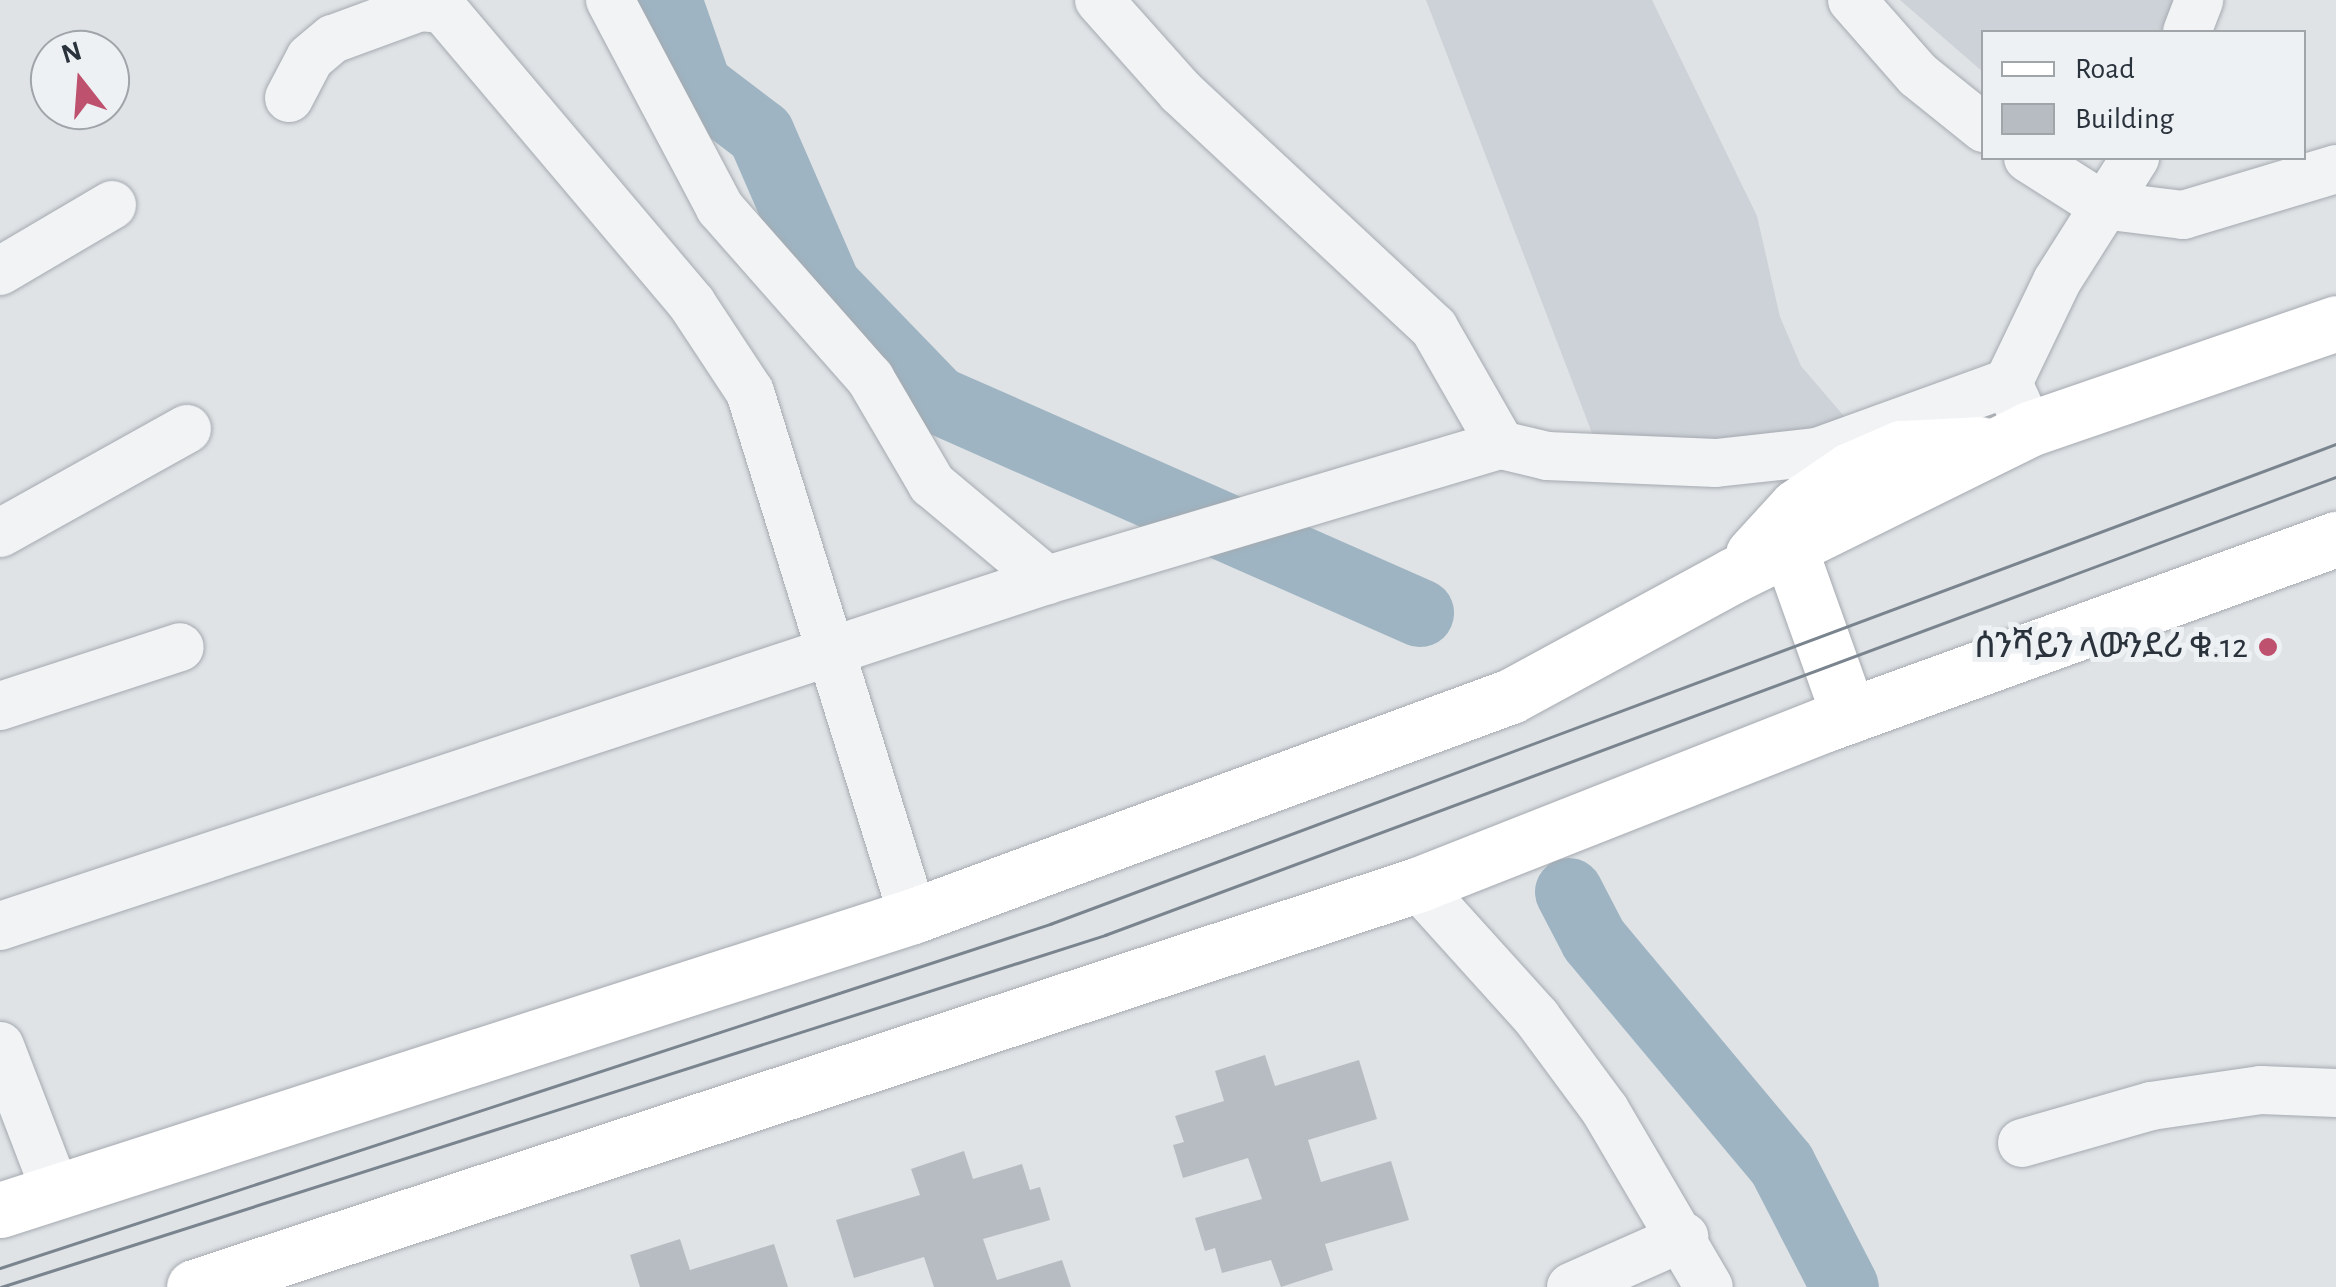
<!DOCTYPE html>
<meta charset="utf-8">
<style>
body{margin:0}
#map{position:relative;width:2336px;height:1287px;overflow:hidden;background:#dfe3e6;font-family:"Alegreya Sans","Noto Sans Ethiopic",sans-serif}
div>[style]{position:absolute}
.built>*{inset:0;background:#cdd2d8}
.river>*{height:68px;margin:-34px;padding:0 34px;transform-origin:34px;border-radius:34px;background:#9eb4c2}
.building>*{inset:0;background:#b7bcc2}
.roads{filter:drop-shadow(0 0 2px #a5aab0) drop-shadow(0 0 2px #a5aab0)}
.minor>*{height:48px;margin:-24px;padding:0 24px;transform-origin:24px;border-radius:24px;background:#f1f3f5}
.major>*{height:55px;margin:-27.5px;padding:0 27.5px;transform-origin:27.5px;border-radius:27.5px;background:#fff}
.tram>*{height:2.5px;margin:-1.25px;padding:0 1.25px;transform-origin:1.25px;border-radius:1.25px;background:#7a848e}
.dots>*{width:28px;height:28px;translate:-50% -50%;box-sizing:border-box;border:5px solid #eef1f4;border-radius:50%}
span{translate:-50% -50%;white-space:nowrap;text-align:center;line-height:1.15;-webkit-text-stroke:10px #eef1f4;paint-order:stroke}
.poi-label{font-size:35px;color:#2a323c}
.right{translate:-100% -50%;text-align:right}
.legend{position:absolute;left:1981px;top:30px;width:325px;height:130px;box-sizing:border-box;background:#eef1f4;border:2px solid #a0a5aa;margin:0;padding:12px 18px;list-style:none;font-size:30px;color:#2a323c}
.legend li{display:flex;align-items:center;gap:20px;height:50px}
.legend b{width:50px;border:2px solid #a0a5aa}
.north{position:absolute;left:30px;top:30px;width:100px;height:100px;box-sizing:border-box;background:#eef1f4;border:2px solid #a0a5aa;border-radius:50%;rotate:343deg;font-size:28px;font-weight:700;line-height:40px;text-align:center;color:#2a323c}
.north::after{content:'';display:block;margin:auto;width:35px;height:45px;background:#be516e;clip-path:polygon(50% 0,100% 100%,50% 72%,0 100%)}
</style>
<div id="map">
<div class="built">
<i style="clip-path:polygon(1426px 0,1652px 0,1757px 216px,1780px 317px,1801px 366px,1849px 422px,1732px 454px,1597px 446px)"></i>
<i style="clip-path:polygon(1900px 0,2173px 0,2162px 32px,1984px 32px,1983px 72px)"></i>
</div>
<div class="river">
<i style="left:668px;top:0;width:91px;rotate:70.8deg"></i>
<i style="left:698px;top:86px;width:79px;rotate:37.3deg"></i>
<i style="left:761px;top:134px;width:166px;rotate:66.5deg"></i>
<i style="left:827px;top:286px;width:158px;rotate:46deg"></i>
<i style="left:937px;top:400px;width:528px;rotate:23.8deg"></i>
<i style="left:1569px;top:892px;width:54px;rotate:62.5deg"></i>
<i style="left:1594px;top:940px;width:293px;rotate:50.1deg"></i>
<i style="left:1782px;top:1165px;width:137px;rotate:62.7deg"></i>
</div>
<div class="building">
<i style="clip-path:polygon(1265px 1055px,1275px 1086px,1359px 1060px,1377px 1119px,1308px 1140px,1321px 1182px,1391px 1161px,1409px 1220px,1325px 1244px,1333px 1270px,1281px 1287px,1271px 1260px,1222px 1273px,1215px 1248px,1205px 1251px,1195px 1218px,1262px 1199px,1248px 1158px,1183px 1178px,1173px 1145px,1184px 1142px,1175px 1116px,1224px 1101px,1215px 1071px)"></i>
<i style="clip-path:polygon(964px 1151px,973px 1179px,1022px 1164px,1030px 1190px,1040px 1187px,1050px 1220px,983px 1239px,997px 1280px,1062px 1260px,1071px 1287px,934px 1287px,924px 1257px,854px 1278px,836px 1220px,920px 1195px,911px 1169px)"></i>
<i style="clip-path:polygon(680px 1239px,690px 1270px,774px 1244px,788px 1287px,640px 1287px,630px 1255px)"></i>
</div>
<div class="roads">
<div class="minor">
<i style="left:610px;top:0;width:235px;rotate:62.1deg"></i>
<i style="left:720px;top:208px;width:227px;rotate:48.6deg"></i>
<i style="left:870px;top:378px;width:123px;rotate:59.7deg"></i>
<i style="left:932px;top:484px;width:150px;rotate:39.9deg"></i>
<i style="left:1099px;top:0;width:123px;rotate:48.3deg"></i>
<i style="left:1181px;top:92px;width:346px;rotate:43deg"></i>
<i style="left:1434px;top:328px;width:135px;rotate:60.2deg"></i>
<i style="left:1852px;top:0;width:100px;rotate:48.7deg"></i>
<i style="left:1918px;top:75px;width:85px;rotate:38.8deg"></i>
<i style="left:2187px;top:32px;width:34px;rotate:-69deg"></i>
<i style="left:289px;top:98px;width:45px;rotate:-62.3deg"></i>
<i style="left:310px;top:58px;width:30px;rotate:-40deg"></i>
<i style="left:333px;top:39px;width:93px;rotate:-20.2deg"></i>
<i style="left:420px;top:7px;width:23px;rotate:5deg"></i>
<i style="left:443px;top:9px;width:386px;rotate:49.8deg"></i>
<i style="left:692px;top:304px;width:105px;rotate:56.6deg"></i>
<i style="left:750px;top:392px;width:549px;rotate:72.72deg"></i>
<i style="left:2028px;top:158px;width:88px;rotate:32.4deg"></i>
<i style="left:2102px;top:205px;width:82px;rotate:7deg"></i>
<i style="left:2183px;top:215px;width:160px;rotate:-16.7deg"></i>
<i style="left:0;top:271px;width:130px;rotate:-30.5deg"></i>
<i style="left:2008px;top:383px;width:113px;rotate:-64.3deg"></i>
<i style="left:2057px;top:281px;width:146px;rotate:-57.6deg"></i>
<i style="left:0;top:533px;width:214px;rotate:-29.1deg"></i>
<i style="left:0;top:706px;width:189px;rotate:-18.1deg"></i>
<i style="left:1417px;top:885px;width:179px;rotate:47.9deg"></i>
<i style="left:1537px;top:1018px;width:114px;rotate:53.5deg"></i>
<i style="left:1605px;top:1110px;width:205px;rotate:59.6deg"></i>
<i style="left:0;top:926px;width:1103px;rotate:-18.29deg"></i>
<i style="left:1047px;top:580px;width:474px;rotate:-16.6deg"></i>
<i style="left:1501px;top:445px;width:47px;rotate:13.4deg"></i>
<i style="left:1547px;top:456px;width:169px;rotate:2.4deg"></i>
<i style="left:1716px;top:463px;width:102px;rotate:-6.2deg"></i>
<i style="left:1817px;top:452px;width:203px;rotate:-19.9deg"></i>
<i style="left:2008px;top:383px;width:51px;rotate:65.5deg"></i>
<i style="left:0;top:1046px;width:156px;rotate:69deg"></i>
<i style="left:2022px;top:1143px;width:134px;rotate:-16deg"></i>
<i style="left:2151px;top:1106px;width:111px;rotate:-8.3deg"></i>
<i style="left:2261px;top:1090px;width:75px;rotate:2.3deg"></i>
<i style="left:1571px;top:1287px;width:124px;rotate:-23.9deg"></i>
</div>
<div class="major">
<i style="left:1790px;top:550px;width:176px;rotate:70.4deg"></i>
<i style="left:1753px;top:554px;width:64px;rotate:-47.5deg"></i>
<i style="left:1796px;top:507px;width:65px;rotate:-34.4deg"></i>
<i style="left:1850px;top:470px;width:56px;rotate:-23.3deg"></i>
<i style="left:1901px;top:448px;width:79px;rotate:-2.9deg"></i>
<i style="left:0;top:1210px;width:959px;rotate:-17.85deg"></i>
<i style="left:913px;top:916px;width:637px;rotate:-20.2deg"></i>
<i style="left:1511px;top:696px;width:254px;rotate:-28.5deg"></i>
<i style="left:1734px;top:575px;width:329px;rotate:-26.3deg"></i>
<i style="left:2029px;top:429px;width:325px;rotate:-19deg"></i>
<i style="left:194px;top:1287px;width:1287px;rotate:-18.2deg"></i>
<i style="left:1417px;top:885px;width:440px;rotate:-21.5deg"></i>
<i style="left:1826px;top:724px;width:543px;rotate:-19.94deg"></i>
</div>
</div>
<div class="tram">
<i style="left:0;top:1268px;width:1105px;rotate:-18.14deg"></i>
<i style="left:1050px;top:924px;width:1373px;rotate:-20.47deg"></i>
<i style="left:1px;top:1287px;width:1159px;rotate:-17.68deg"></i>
<i style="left:1105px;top:935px;width:1313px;rotate:-20.41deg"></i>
</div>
<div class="dots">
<i style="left:2268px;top:647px;background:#be516e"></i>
</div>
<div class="poi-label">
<span class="right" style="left:2248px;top:647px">ሰንሻይን ላውንደሪ ቁ.12</span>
</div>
<ul class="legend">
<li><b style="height:12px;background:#fff"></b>Road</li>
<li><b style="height:28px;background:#b7bcc2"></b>Building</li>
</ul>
<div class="north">N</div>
</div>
